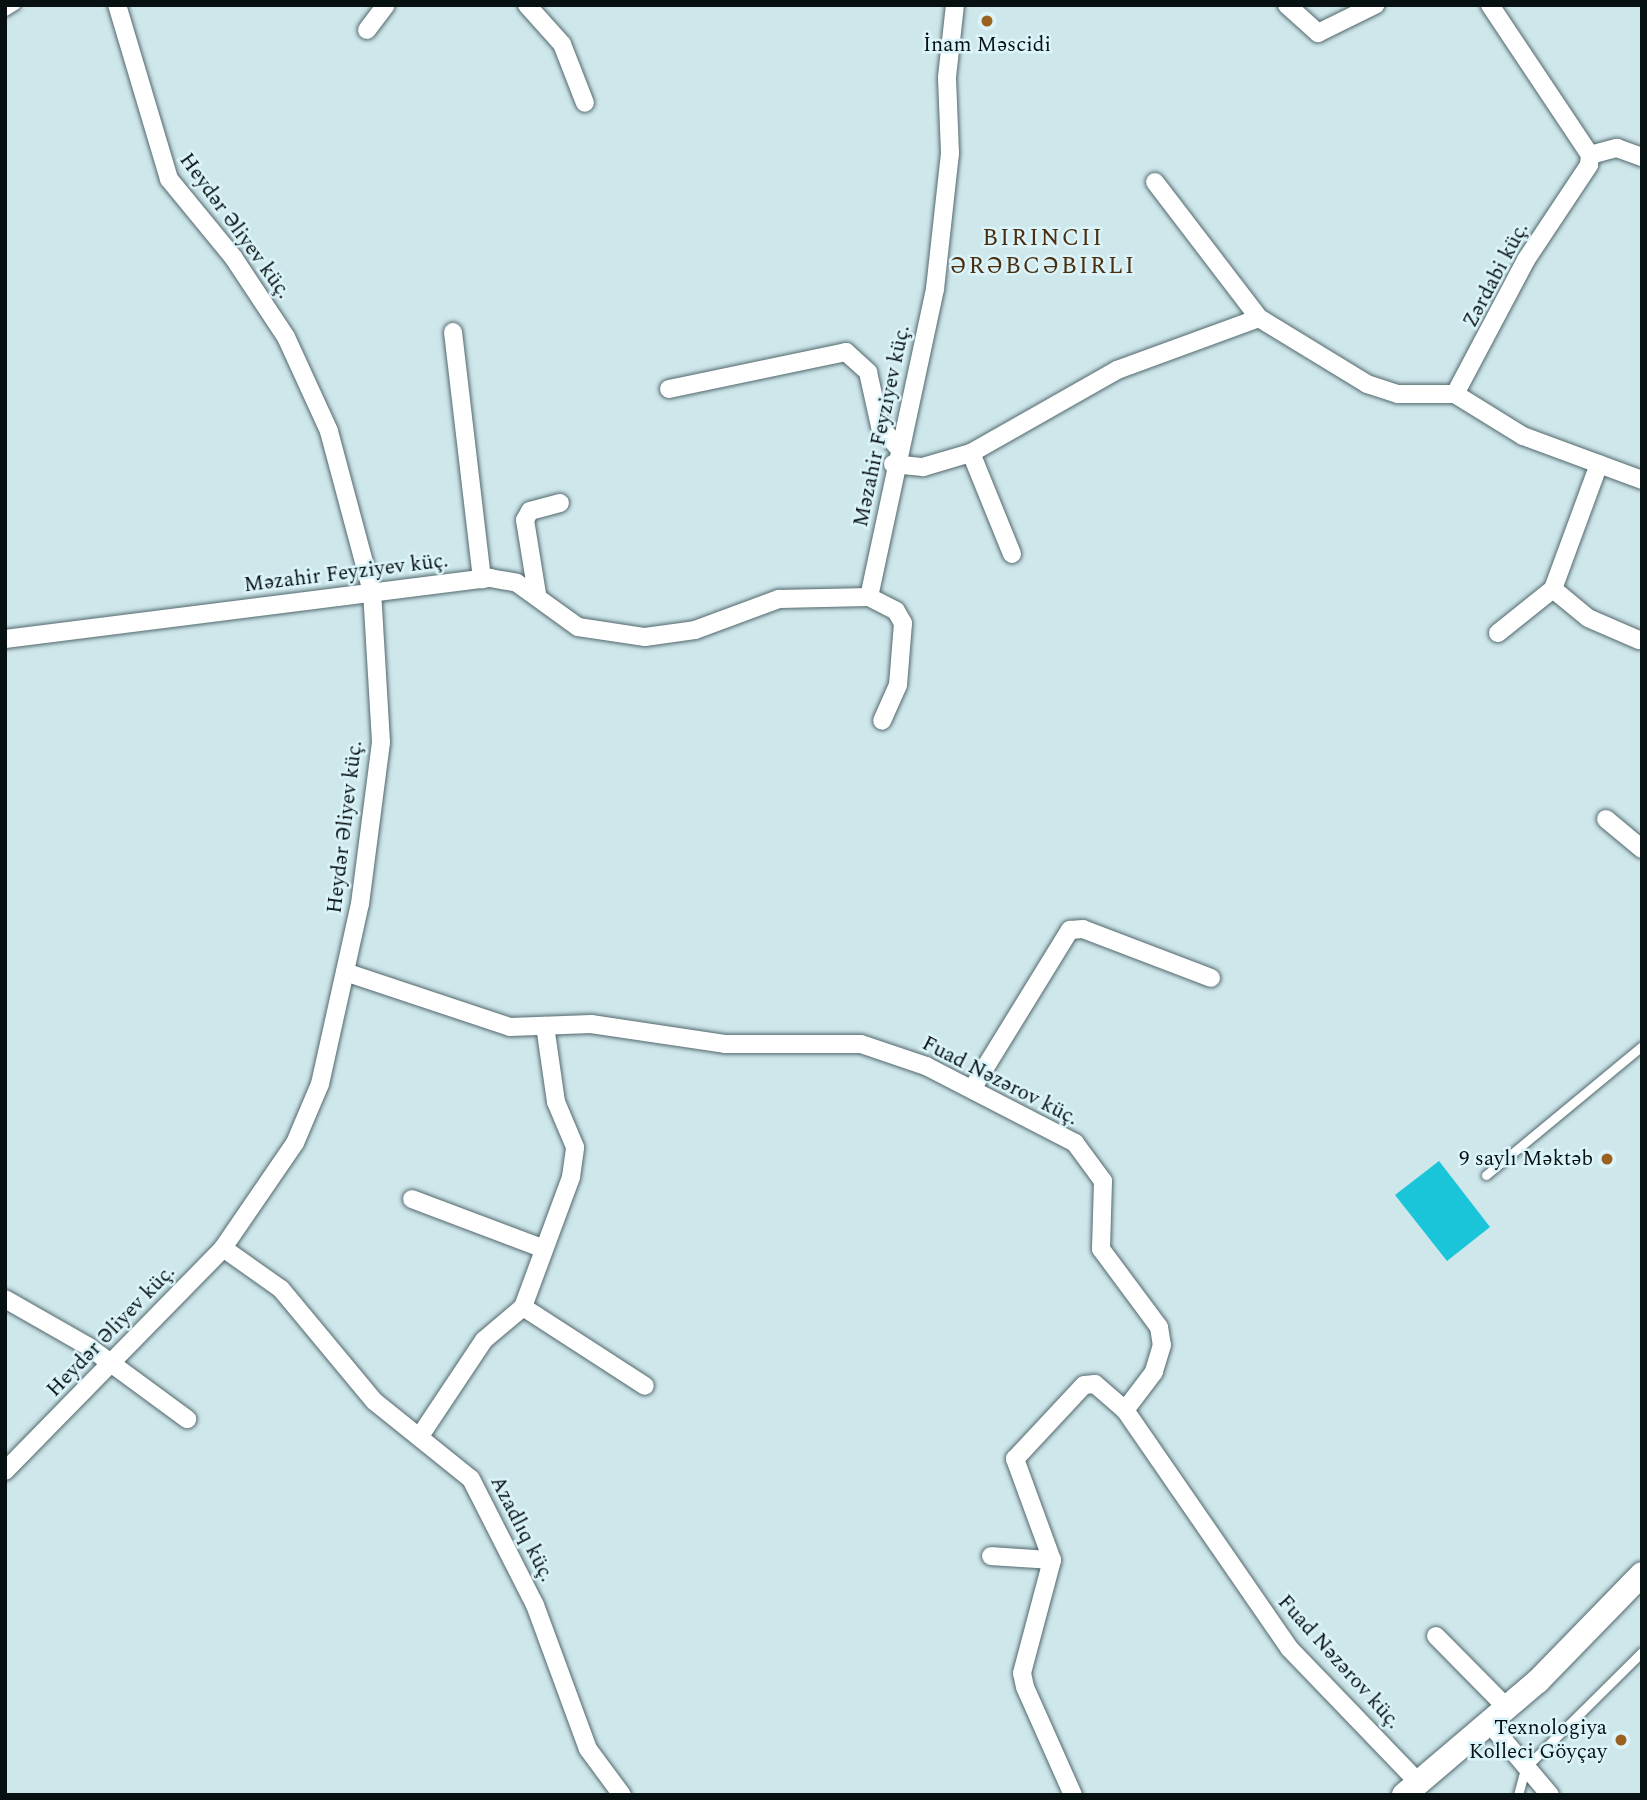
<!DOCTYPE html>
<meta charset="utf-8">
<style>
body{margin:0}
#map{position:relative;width:1647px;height:1800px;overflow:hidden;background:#cee7eb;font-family:Spectral,serif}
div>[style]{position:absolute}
.building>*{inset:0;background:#1ac4d9}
.roads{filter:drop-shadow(0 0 2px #52686c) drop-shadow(0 0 2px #52686c)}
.lane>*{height:9px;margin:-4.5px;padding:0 4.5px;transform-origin:4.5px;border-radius:4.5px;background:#fff}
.street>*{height:18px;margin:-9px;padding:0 9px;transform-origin:9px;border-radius:9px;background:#fff}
.secondary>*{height:24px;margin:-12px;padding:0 12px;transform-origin:12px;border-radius:12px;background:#fff}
.dots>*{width:19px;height:19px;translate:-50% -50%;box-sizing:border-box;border:4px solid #dbf4f9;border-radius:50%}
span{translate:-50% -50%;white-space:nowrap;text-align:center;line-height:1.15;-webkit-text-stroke:5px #dbf4f9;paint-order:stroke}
.poi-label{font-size:21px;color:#081112}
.right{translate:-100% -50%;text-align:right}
.street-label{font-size:21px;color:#081112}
.quarter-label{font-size:24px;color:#4a2e0f;letter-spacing:2px}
.frame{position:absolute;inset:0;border:7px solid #081112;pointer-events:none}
</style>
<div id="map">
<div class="building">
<i style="clip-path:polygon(1439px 1161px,1490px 1227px,1447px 1261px,1395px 1195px)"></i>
</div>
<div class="roads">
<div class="lane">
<i style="left:5px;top:11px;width:12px;rotate:-31deg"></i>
<i style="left:1486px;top:1175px;width:202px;rotate:-39.6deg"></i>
<i style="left:1518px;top:1795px;width:28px;rotate:-75deg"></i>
<i style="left:1525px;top:1768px;width:165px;rotate:-44.8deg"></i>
</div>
<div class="street">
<i style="left:527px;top:5px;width:52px;rotate:48.1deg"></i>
<i style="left:562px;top:44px;width:63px;rotate:68.7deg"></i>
<i style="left:1287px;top:5px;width:42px;rotate:42.1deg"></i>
<i style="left:1318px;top:33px;width:64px;rotate:-26.2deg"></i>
<i style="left:1490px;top:5px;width:180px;rotate:56.3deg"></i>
<i style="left:1590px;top:155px;width:10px;rotate:96deg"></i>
<i style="left:1589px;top:165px;width:114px;rotate:123.6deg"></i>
<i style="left:1526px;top:260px;width:152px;rotate:117.9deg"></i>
<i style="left:1455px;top:394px;width:80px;rotate:31.7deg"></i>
<i style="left:1523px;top:436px;width:127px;rotate:20.3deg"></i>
<i style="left:367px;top:30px;width:31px;rotate:-53deg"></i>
<i style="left:1590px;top:155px;width:28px;rotate:-15deg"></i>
<i style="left:1617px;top:148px;width:27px;rotate:20deg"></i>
<i style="left:1155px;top:182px;width:171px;rotate:52.6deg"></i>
<i style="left:453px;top:332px;width:249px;rotate:83.3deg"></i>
<i style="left:669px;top:389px;width:181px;rotate:-11.8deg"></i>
<i style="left:846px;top:352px;width:30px;rotate:42deg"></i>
<i style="left:868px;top:372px;width:55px;rotate:77.5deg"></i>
<i style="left:880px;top:426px;width:26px;rotate:50deg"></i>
<i style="left:971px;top:453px;width:109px;rotate:67.9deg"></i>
<i style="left:893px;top:464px;width:30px;rotate:6deg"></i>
<i style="left:923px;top:467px;width:50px;rotate:-16.3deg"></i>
<i style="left:971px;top:453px;width:168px;rotate:-29.6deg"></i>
<i style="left:1117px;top:370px;width:151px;rotate:-20.1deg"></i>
<i style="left:1259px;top:318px;width:127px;rotate:31.4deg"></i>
<i style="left:1367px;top:384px;width:33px;rotate:18deg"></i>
<i style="left:1398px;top:394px;width:57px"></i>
<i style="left:1553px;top:589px;width:45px;rotate:39.6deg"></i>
<i style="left:1588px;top:618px;width:56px;rotate:23.3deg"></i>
<i style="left:537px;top:594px;width:75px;rotate:-99.2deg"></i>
<i style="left:525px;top:520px;width:10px;rotate:-61deg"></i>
<i style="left:530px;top:511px;width:31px;rotate:-15deg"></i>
<i style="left:869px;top:597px;width:30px;rotate:27deg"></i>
<i style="left:896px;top:611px;width:14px;rotate:60deg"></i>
<i style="left:903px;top:623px;width:62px;rotate:94.6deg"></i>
<i style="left:898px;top:685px;width:39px;rotate:114deg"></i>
<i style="left:1498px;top:633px;width:70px;rotate:-38.7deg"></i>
<i style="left:1553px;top:589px;width:133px;rotate:-69.8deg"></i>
<i style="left:5px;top:639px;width:489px;rotate:-7.2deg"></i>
<i style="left:490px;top:578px;width:27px;rotate:10deg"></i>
<i style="left:517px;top:583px;width:75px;rotate:35.8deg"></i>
<i style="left:578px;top:627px;width:68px;rotate:8.5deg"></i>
<i style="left:645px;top:637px;width:50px;rotate:-8deg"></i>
<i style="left:695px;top:630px;width:90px;rotate:-20.3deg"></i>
<i style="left:779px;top:599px;width:90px;rotate:-1.3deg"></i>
<i style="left:869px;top:597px;width:315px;rotate:-77.9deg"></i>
<i style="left:935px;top:289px;width:137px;rotate:-83.7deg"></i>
<i style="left:950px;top:153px;width:76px;rotate:-92.3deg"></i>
<i style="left:947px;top:77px;width:72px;rotate:-83.7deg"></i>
<i style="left:1606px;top:819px;width:47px;rotate:39.8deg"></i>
<i style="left:345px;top:972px;width:174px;rotate:18.4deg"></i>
<i style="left:510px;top:1027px;width:81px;rotate:-2.1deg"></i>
<i style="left:591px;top:1024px;width:135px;rotate:8.5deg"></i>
<i style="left:725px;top:1044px;width:136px"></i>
<i style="left:861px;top:1044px;width:69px;rotate:18.7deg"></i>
<i style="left:926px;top:1066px;width:168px;rotate:27.3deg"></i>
<i style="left:1075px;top:1143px;width:47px;rotate:53.6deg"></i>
<i style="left:1103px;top:1181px;width:68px;rotate:91.7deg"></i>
<i style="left:1101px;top:1249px;width:97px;rotate:53.4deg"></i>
<i style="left:1159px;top:1327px;width:18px;rotate:81deg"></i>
<i style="left:1162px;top:1345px;width:28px;rotate:107deg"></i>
<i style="left:1154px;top:1372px;width:48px;rotate:127.3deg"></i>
<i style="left:1125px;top:1410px;width:289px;rotate:55.4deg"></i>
<i style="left:1289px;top:1648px;width:187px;rotate:46.1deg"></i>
<i style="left:972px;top:1089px;width:187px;rotate:-58.4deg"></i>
<i style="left:1070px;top:930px;width:13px;rotate:-4deg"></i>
<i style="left:1083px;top:929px;width:137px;rotate:20.9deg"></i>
<i style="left:412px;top:1199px;width:141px;rotate:20.7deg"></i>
<i style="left:223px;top:1248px;width:71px;rotate:35.3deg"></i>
<i style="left:281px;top:1289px;width:146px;rotate:50.3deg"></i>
<i style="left:374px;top:1401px;width:124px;rotate:38.8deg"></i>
<i style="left:471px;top:1479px;width:141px;rotate:63.1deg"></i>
<i style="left:535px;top:1605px;width:153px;rotate:69.8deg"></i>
<i style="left:588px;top:1749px;width:57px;rotate:53.5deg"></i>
<i style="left:5px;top:1299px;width:97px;rotate:29.7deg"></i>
<i style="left:89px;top:1347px;width:122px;rotate:36.3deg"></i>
<i style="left:523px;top:1307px;width:145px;rotate:32.9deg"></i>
<i style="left:420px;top:1436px;width:115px;rotate:-56.3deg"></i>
<i style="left:484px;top:1340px;width:51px;rotate:-40.2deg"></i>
<i style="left:523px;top:1307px;width:139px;rotate:-69.7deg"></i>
<i style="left:571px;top:1177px;width:30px;rotate:-82deg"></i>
<i style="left:575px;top:1147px;width:49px;rotate:-112.9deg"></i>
<i style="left:556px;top:1102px;width:77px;rotate:-98.2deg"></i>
<i style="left:5px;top:1471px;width:312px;rotate:-45.6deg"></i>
<i style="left:223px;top:1248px;width:127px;rotate:-55.6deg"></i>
<i style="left:295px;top:1143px;width:64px;rotate:-67deg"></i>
<i style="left:320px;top:1084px;width:184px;rotate:-77.5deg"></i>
<i style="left:360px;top:904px;width:163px;rotate:-82.6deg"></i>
<i style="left:381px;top:742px;width:150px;rotate:-93.4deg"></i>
<i style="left:372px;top:592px;width:167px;rotate:-105deg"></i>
<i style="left:329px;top:431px;width:103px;rotate:-114.6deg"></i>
<i style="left:286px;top:337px;width:96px;rotate:-123.5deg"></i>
<i style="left:233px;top:257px;width:101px;rotate:-129.4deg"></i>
<i style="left:169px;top:179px;width:182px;rotate:-106.6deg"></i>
<i style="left:991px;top:1556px;width:61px;rotate:3.8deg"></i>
<i style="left:1436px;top:1636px;width:101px;rotate:45.4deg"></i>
<i style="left:1490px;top:1724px;width:93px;rotate:49.8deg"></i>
<i style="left:1073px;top:1795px;width:118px;rotate:-114deg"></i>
<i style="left:1025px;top:1687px;width:14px;rotate:-102deg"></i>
<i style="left:1022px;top:1673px;width:117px;rotate:-75.1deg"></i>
<i style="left:1052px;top:1560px;width:108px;rotate:-110.1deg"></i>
<i style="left:1015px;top:1459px;width:101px;rotate:-47deg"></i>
<i style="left:1084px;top:1385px;width:11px;rotate:-5deg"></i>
<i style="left:1095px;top:1384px;width:40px;rotate:41deg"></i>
</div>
<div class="secondary">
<i style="left:1404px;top:1795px;width:176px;rotate:-40.4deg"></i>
<i style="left:1538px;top:1681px;width:149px;rotate:-45.8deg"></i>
</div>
</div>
<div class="dots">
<i style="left:987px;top:21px;background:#9b621f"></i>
<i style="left:1607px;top:1159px;background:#9b621f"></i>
<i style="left:1621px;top:1740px;background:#9b621f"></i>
</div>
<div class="poi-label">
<span style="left:987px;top:45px">İnam Məscidi</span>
<span class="right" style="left:1593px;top:1159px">9 saylı Məktəb</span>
<span class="right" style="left:1607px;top:1740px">Texnologiya<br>Kolleci Göyçay</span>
</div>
<div class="street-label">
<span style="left:235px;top:226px;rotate:54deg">Heydər Əliyev küç.</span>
<span style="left:1496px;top:275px;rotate:-62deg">Zərdabi küç.</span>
<span style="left:882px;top:426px;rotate:-78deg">Məzahir Feyziyev küç.</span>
<span style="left:346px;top:573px;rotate:-7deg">Məzahir Feyziyev küç.</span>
<span style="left:345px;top:827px;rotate:-83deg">Heydər Əliyev küç.</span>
<span style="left:1000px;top:1081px;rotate:27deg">Fuad Nəzərov küç.</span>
<span style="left:111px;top:1331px;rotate:-46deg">Heydər Əliyev küç.</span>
<span style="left:522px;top:1529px;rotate:63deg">Azadlıq küç.</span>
<span style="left:1339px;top:1662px;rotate:48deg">Fuad Nəzərov küç.</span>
</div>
<div class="quarter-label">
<span style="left:1043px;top:253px">BIRINCII<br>ƏRƏBCƏBIRLI</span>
</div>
<div class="frame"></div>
</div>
